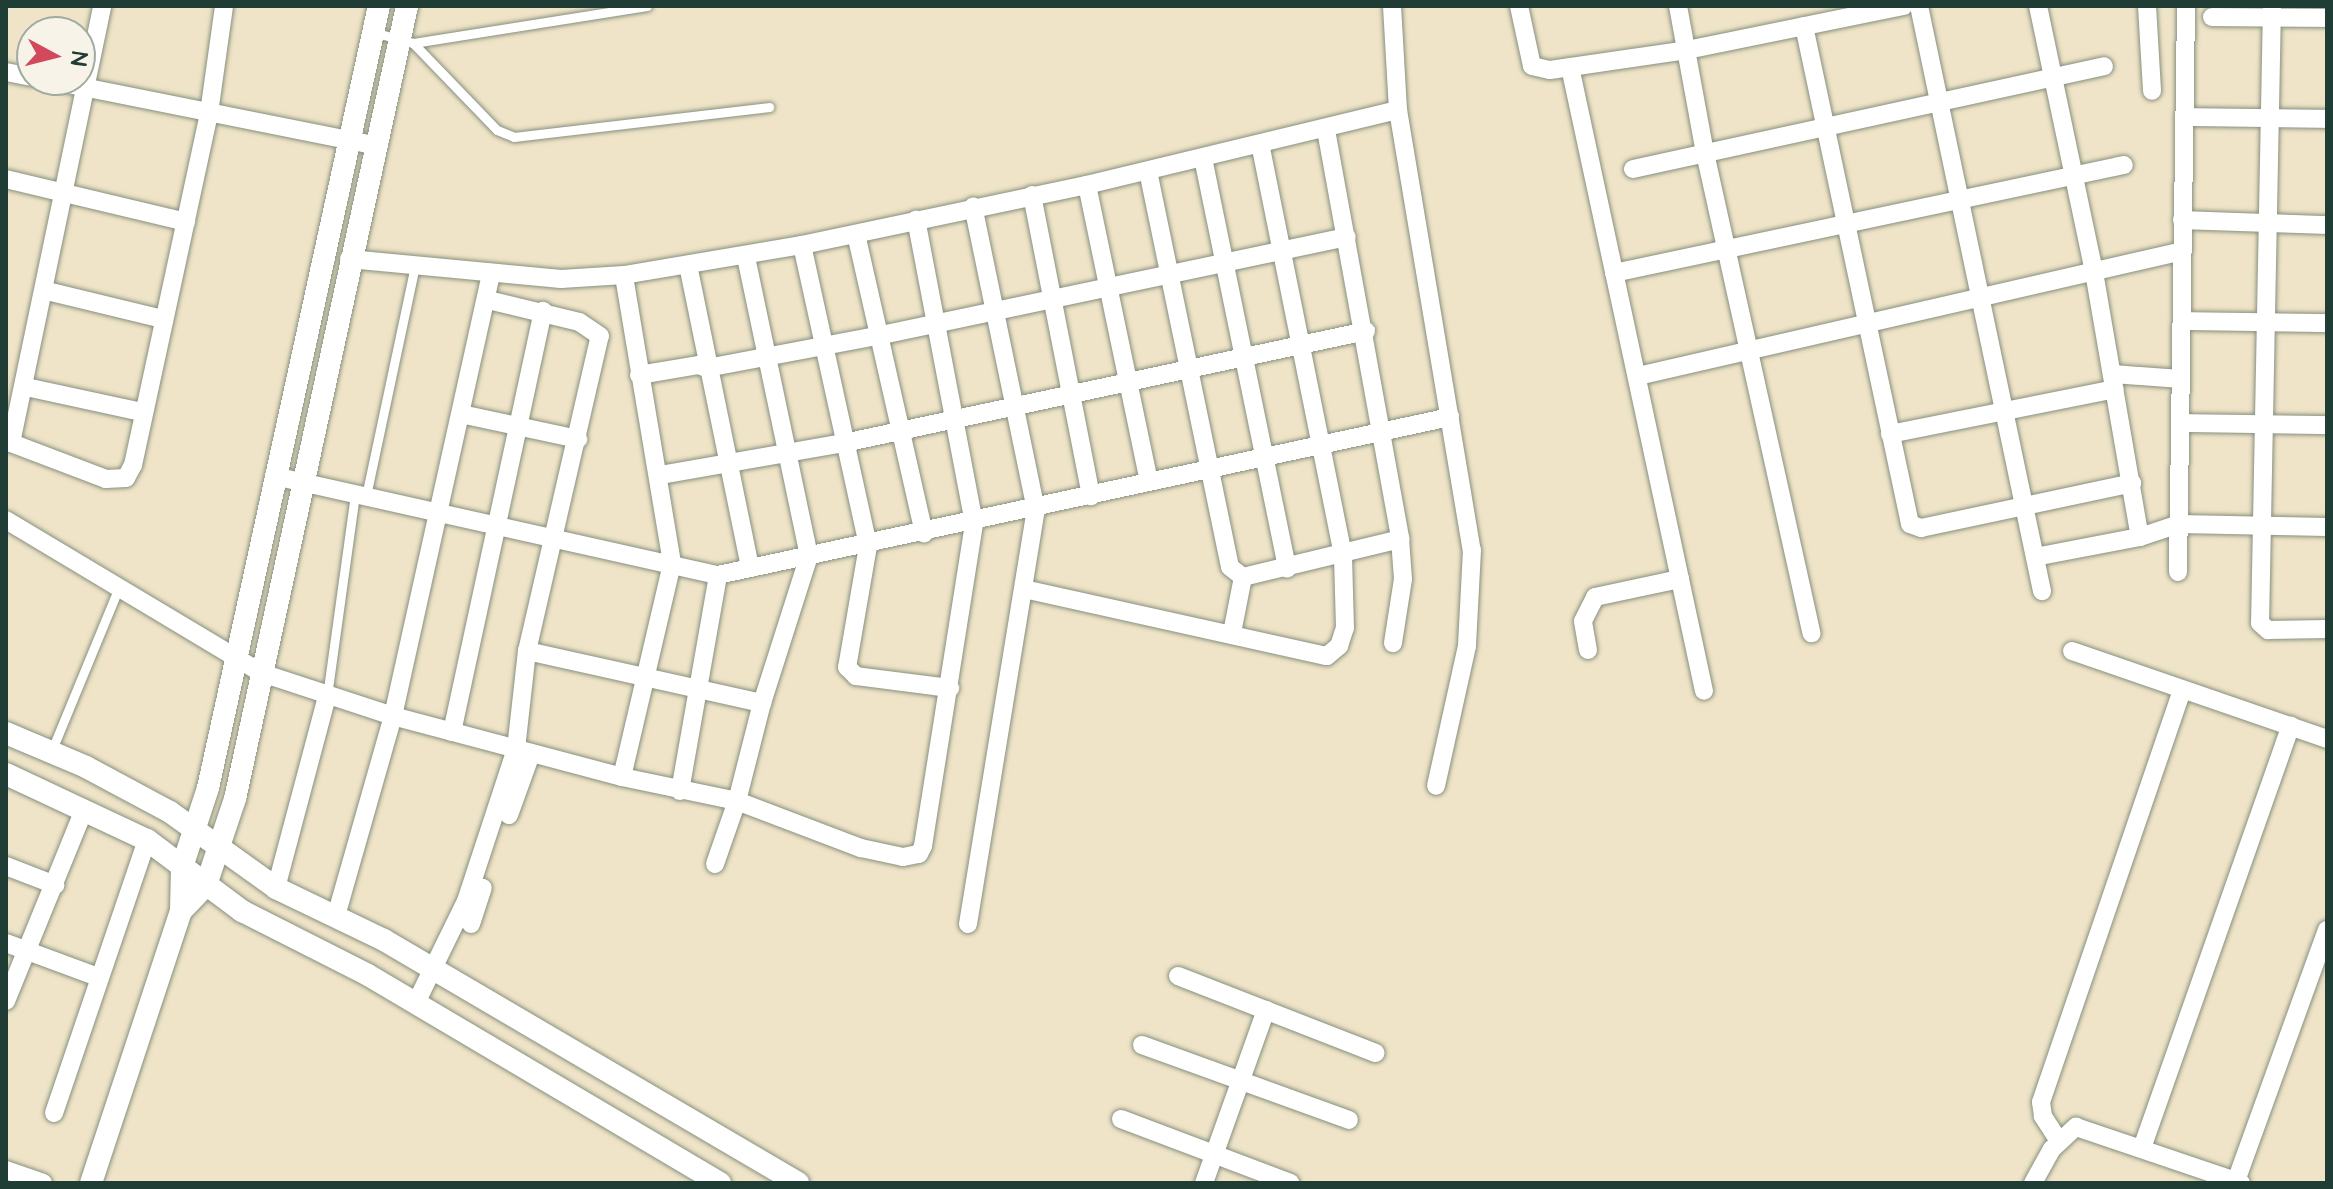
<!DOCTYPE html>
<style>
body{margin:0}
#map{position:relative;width:2333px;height:1189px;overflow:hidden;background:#efe4c8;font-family:"Architects Daughter",sans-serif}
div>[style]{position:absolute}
.roads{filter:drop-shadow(0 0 2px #87907e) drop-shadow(0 0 2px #87907e)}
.service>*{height:9px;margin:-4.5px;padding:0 4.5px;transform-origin:4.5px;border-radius:4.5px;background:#fff}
.minor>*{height:18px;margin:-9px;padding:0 9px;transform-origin:9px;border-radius:9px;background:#fff}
.tertiary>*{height:22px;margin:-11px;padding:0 11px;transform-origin:11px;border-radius:11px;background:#fff}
span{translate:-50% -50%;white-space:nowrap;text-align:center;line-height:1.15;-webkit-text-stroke:8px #f7f3e8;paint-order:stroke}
.frame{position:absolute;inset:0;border:8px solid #1f3d34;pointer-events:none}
.north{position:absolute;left:16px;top:16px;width:80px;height:80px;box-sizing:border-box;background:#f7f3e8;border:2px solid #a1aaa0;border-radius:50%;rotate:97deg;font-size:22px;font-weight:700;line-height:32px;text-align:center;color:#1f3d34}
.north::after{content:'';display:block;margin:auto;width:28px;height:36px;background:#d1495b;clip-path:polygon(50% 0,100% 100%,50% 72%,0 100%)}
</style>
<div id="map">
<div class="roads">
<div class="service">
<i style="left:373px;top:32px;width:41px;rotate:15.4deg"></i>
<i style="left:413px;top:43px;width:121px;rotate:46deg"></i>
<i style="left:497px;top:130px;width:18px;rotate:22deg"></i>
<i style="left:514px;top:137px;width:257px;rotate:-6.7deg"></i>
<i style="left:413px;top:43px;width:237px;rotate:-9deg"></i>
<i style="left:366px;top:496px;width:236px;rotate:-78deg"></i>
<i style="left:327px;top:696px;width:204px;rotate:-82.1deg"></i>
<i style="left:51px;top:752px;width:181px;rotate:-67.6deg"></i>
</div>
<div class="minor">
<i style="left:1392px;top:6px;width:104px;rotate:86.7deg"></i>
<i style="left:1398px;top:110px;width:446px;rotate:80.5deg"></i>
<i style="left:1472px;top:550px;width:96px;rotate:93deg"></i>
<i style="left:1467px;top:646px;width:143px;rotate:102.5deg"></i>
<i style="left:1519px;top:6px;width:61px;rotate:77.8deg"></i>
<i style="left:1532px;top:66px;width:18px;rotate:13deg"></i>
<i style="left:1550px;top:70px;width:138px;rotate:-8.3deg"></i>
<i style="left:1687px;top:50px;width:221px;rotate:-11.5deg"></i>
<i style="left:1678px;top:6px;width:149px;rotate:79.6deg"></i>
<i style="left:1705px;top:153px;width:492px;rotate:77.5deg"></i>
<i style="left:1919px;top:6px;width:598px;rotate:78.13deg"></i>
<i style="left:2038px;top:6px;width:272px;rotate:78.1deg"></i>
<i style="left:2094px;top:272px;width:269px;rotate:80.2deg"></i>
<i style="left:2140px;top:537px;width:41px;rotate:-18.4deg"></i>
<i style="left:2179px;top:524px;width:148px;rotate:1.2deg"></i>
<i style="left:2147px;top:6px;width:85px;rotate:86.6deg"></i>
<i style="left:2272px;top:6px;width:617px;rotate:91.11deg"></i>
<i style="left:2260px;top:623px;width:11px;rotate:41deg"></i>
<i style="left:2268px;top:630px;width:59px;rotate:-1deg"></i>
<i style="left:2212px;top:17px;width:115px;rotate:0.5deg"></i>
<i style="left:1804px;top:26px;width:509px;rotate:77.98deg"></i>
<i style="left:1910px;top:524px;width:12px;rotate:20deg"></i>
<i style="left:1921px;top:528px;width:216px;rotate:-12deg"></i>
<i style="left:1570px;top:67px;width:638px;rotate:77.88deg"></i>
<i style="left:6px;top:72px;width:26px;rotate:11deg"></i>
<i style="left:48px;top:80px;width:331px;rotate:11.3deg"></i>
<i style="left:2185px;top:117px;width:142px;rotate:0.8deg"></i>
<i style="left:1326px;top:130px;width:416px;rotate:79.7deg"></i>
<i style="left:1203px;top:158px;width:419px;rotate:78.4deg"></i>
<i style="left:1633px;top:169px;width:482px;rotate:-12.3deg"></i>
<i style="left:1148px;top:171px;width:404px;rotate:78.3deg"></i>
<i style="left:1230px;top:567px;width:16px;rotate:38deg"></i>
<i style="left:1243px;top:577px;width:162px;rotate:-13.6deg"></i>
<i style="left:1400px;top:539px;width:40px;rotate:85.7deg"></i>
<i style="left:1403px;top:579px;width:65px;rotate:98.9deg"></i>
<i style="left:6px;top:179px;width:185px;rotate:13.4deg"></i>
<i style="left:1087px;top:185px;width:303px;rotate:78.2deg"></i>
<i style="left:1032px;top:195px;width:307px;rotate:78.9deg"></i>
<i style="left:2182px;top:220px;width:145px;rotate:2deg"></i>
<i style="left:856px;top:234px;width:307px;rotate:77.2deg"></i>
<i style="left:802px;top:245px;width:308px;rotate:77.6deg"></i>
<i style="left:868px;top:546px;width:123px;rotate:99.8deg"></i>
<i style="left:847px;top:667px;width:13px;rotate:45deg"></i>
<i style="left:856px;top:676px;width:95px;rotate:7.3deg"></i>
<i style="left:349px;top:259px;width:213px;rotate:5.4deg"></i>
<i style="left:561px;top:279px;width:63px;rotate:-3.6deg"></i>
<i style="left:624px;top:275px;width:181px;rotate:-9.6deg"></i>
<i style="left:802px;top:245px;width:291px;rotate:-11.9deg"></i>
<i style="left:1087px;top:185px;width:320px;rotate:-13.6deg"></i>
<i style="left:688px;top:265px;width:309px;rotate:78.4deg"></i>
<i style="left:1614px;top:273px;width:521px;rotate:-11.96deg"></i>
<i style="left:47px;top:291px;width:119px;rotate:13.6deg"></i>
<i style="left:2182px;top:321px;width:145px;rotate:0.8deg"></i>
<i style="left:2113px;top:374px;width:68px;rotate:4.2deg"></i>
<i style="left:639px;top:375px;width:61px;rotate:-9.5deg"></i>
<i style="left:699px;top:365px;width:9px;rotate:21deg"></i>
<i style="left:707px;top:368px;width:173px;rotate:-10.7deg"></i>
<i style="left:877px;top:336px;width:480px;rotate:-11.9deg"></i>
<i style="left:1638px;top:376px;width:559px;rotate:-12.92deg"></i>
<i style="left:26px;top:387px;width:119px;rotate:12.2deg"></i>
<i style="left:461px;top:414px;width:120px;rotate:12.1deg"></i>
<i style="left:2182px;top:423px;width:145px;rotate:0.8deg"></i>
<i style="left:1890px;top:434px;width:229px;rotate:-11.3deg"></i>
<i style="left:6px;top:441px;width:107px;rotate:20.8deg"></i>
<i style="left:106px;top:479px;width:20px;rotate:-3deg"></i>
<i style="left:126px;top:478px;width:15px;rotate:-62deg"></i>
<i style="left:133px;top:465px;width:360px;rotate:-77.8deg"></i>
<i style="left:209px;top:113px;width:108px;rotate:-82deg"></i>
<i style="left:11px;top:443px;width:446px;rotate:-78.2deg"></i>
<i style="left:660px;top:475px;width:187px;rotate:-9.9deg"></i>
<i style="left:844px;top:443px;width:534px;rotate:-12.11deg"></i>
<i style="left:274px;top:476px;width:455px;rotate:12.6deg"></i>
<i style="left:718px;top:575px;width:749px;rotate:-12.18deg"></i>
<i style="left:6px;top:520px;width:298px;rotate:30.9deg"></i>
<i style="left:262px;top:673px;width:138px;rotate:18.2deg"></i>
<i style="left:393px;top:716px;width:237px;rotate:14.9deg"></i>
<i style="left:622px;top:777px;width:117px;rotate:11.8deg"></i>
<i style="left:737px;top:801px;width:101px;rotate:-75.7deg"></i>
<i style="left:762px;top:703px;width:154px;rotate:-72.3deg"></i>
<i style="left:809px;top:556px;width:307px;rotate:-101.9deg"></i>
<i style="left:2035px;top:557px;width:107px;rotate:-10.8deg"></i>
<i style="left:2178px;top:572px;width:566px;rotate:-89.19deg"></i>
<i style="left:1024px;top:589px;width:310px;rotate:12.5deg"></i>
<i style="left:1327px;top:656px;width:16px;rotate:-40deg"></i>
<i style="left:1339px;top:646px;width:19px;rotate:-72deg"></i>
<i style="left:1345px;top:628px;width:73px;rotate:-91.6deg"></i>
<i style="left:1343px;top:555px;width:416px;rotate:-101.4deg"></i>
<i style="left:1232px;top:633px;width:57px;rotate:-78.9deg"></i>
<i style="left:1588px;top:650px;width:29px;rotate:-100deg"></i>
<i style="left:1583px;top:621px;width:27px;rotate:-63deg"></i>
<i style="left:1595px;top:597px;width:87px;rotate:-12deg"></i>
<i style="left:527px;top:651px;width:241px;rotate:12.5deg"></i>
<i style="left:2072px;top:651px;width:270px;rotate:19deg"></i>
<i style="left:452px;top:732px;width:431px;rotate:-77.8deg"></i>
<i style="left:622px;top:777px;width:220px;rotate:-76.8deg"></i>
<i style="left:672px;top:563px;width:292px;rotate:-99.5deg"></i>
<i style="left:680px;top:791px;width:219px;rotate:-80deg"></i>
<i style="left:509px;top:815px;width:65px;rotate:-70.2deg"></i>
<i style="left:715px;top:864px;width:67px;rotate:-70.8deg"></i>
<i style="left:737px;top:801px;width:133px;rotate:20.8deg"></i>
<i style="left:861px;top:848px;width:43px;rotate:12.1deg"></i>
<i style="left:903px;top:857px;width:16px;rotate:-11deg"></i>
<i style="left:919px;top:854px;width:9px;rotate:-63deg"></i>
<i style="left:923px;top:846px;width:327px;rotate:-81deg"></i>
<i style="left:974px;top:523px;width:309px;rotate:-100.8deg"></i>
<i style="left:6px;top:866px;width:53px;rotate:21.2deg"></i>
<i style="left:276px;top:888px;width:199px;rotate:-75.1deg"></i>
<i style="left:336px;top:916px;width:208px;rotate:-74.1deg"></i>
<i style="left:393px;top:716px;width:454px;rotate:-77.5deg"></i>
<i style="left:471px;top:924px;width:38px;rotate:-72deg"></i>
<i style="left:968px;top:924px;width:420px;rotate:-80.7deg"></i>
<i style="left:1036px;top:510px;width:310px;rotate:-101.7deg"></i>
<i style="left:6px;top:943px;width:98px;rotate:20.3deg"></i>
<i style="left:1178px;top:976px;width:212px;rotate:21.3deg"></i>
<i style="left:6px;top:1001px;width:206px;rotate:-67.8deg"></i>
<i style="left:416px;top:1003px;width:114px;rotate:-63.9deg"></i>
<i style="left:466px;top:901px;width:160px;rotate:-71.8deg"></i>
<i style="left:516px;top:749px;width:99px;rotate:-83.6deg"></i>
<i style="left:527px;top:651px;width:323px;rotate:-77deg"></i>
<i style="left:600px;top:336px;width:25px;rotate:-146deg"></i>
<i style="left:579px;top:322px;width:94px;rotate:-166.4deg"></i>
<i style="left:1142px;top:1045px;width:220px;rotate:19.9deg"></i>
<i style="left:54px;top:1113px;width:288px;rotate:-71.2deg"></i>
<i style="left:1121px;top:1119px;width:181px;rotate:20.7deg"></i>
<i style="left:2059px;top:1141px;width:30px;rotate:-123deg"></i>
<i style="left:2043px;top:1116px;width:14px;rotate:-98deg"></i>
<i style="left:2041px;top:1102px;width:436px;rotate:-71.1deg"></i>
<i style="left:2142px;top:1148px;width:448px;rotate:-70.6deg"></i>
<i style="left:6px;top:1170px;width:39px;rotate:19deg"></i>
<i style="left:2236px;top:1181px;width:267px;rotate:-70.1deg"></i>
<i style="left:1204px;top:1183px;width:184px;rotate:-70.3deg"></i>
<i style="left:2033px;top:1183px;width:39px;rotate:-61deg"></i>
<i style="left:2052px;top:1149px;width:33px;rotate:-43deg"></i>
<i style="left:2076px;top:1127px;width:174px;rotate:18.7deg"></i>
</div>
<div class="tertiary">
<i style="left:6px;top:733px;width:87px;rotate:23deg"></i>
<i style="left:86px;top:767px;width:95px;rotate:28.2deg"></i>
<i style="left:170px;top:812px;width:130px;rotate:35.6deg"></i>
<i style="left:276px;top:888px;width:120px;rotate:25.7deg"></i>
<i style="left:384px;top:940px;width:480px;rotate:30.4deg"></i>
<i style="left:6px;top:774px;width:156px;rotate:25.1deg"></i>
<i style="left:147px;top:840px;width:119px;rotate:36.8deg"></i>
<i style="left:242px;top:911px;width:141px;rotate:26.9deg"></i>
<i style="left:368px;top:975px;width:409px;rotate:30.6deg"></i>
<i style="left:181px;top:911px;width:36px;rotate:-46deg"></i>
<i style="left:206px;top:885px;width:91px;rotate:-71.4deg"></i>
<i style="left:235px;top:799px;width:811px;rotate:-77.76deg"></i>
<i style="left:91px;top:1183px;width:287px;rotate:-71.7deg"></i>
<i style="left:181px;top:911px;width:44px;rotate:-88.7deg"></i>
<i style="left:182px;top:867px;width:83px;rotate:-71.8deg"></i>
<i style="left:208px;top:788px;width:800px;rotate:-77.67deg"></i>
</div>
</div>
<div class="frame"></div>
<div class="north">N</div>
</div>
